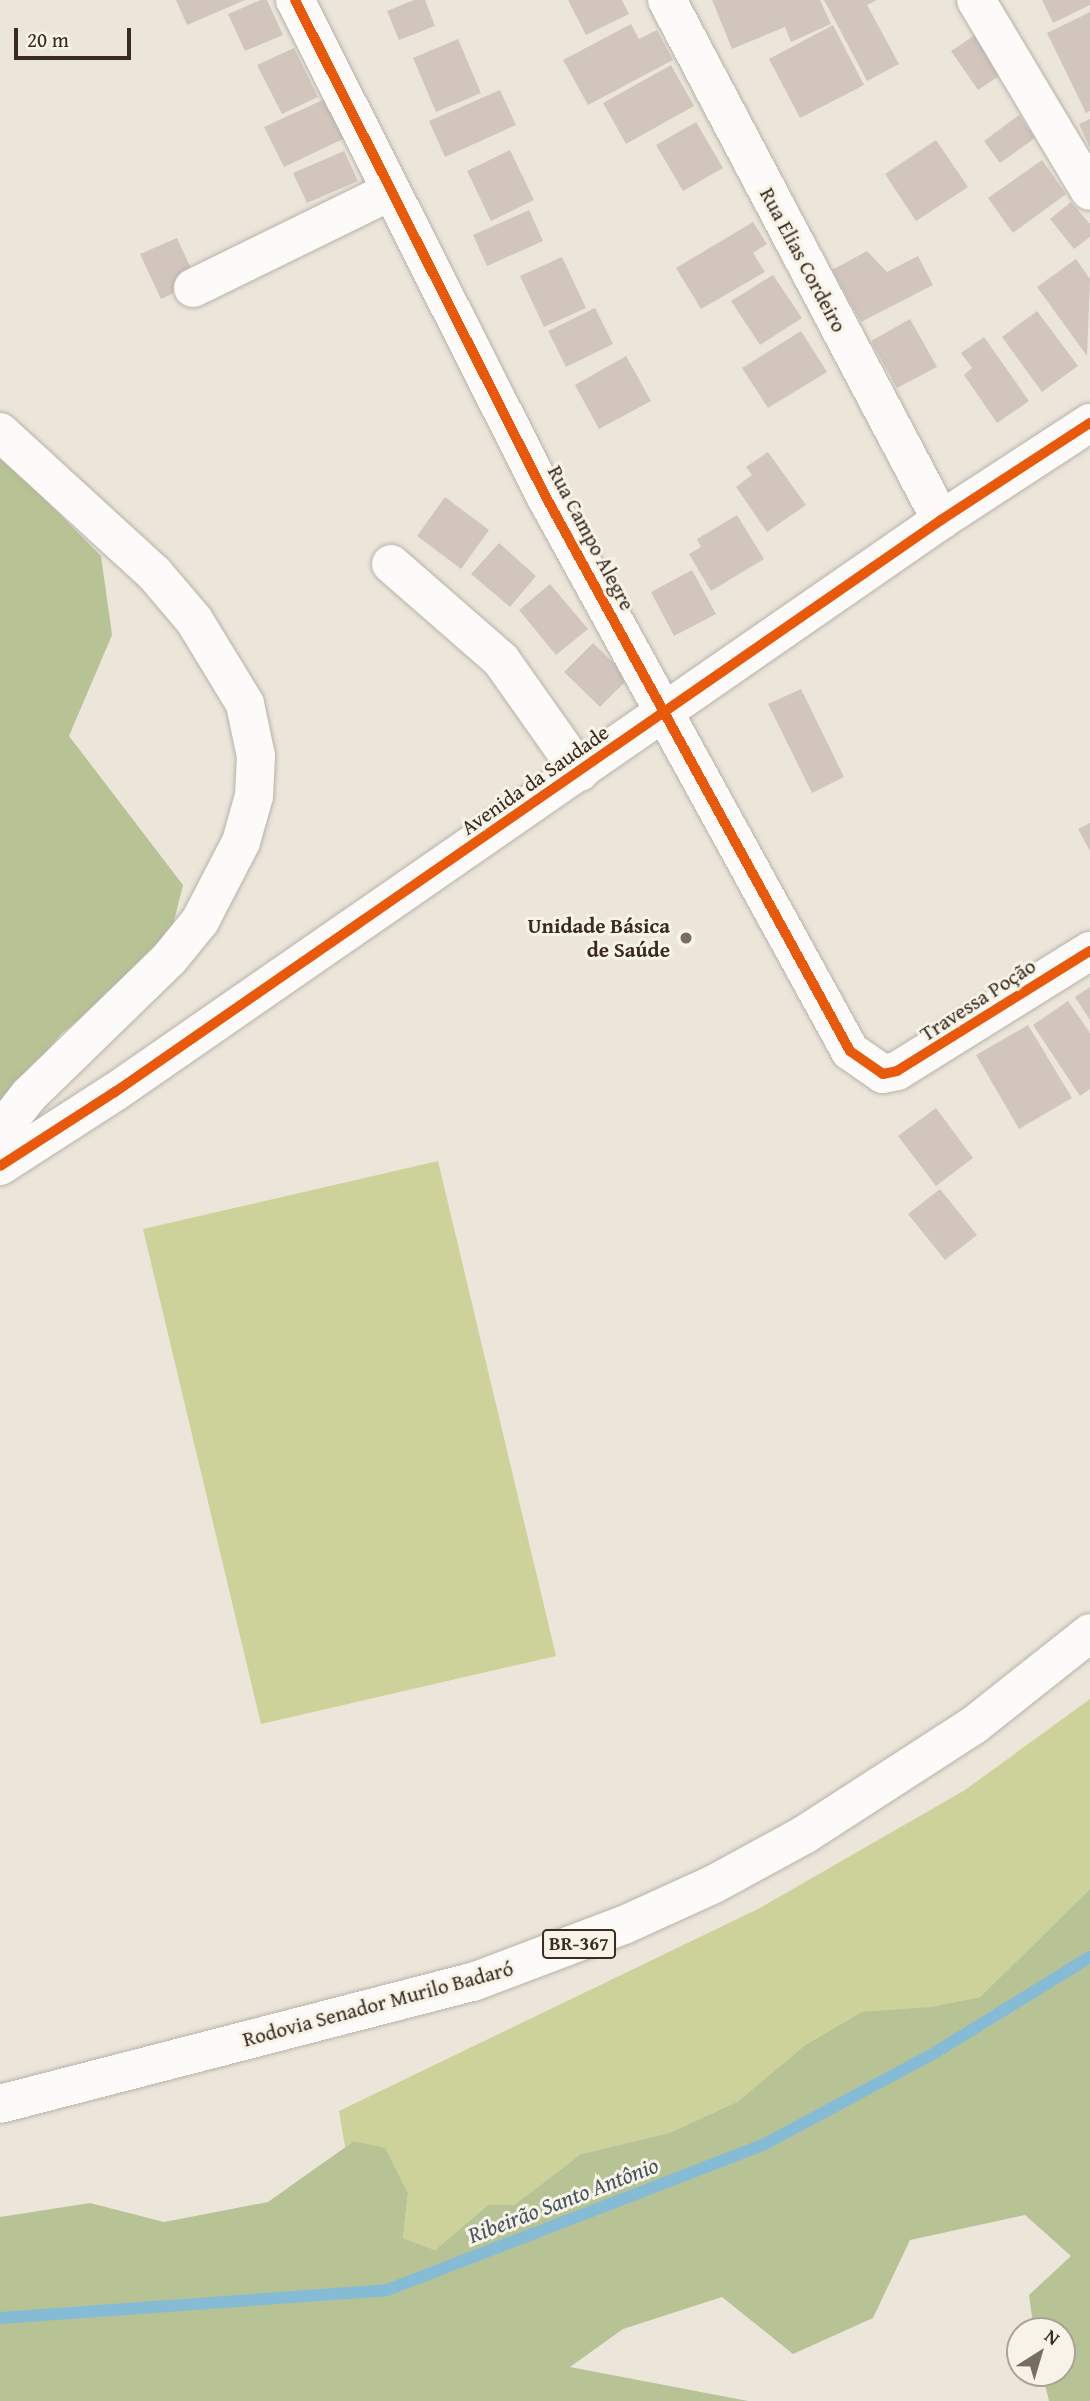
<!DOCTYPE html>
<meta charset="utf-8">
<style>
body{margin:0}
#map{position:relative;width:1090px;height:2401px;overflow:hidden;background:#ece6da;font-family:"Gentium Book Plus",serif}
div>[style]{position:absolute}
.green>*{inset:0;background:#ccd299}
.forest>*{inset:0;background:#b7c394}
.stream>*{height:12px;margin:-6px;padding:0 6px;transform-origin:6px;border-radius:6px;background:#86bbd6}
.building>*{inset:0;background:#d2c5be}
.roads{filter:drop-shadow(0 0 2px #b8b2aa) drop-shadow(0 0 2px #b8b2aa)}
.minor>*{height:38px;margin:-19px;padding:0 19px;transform-origin:19px;border-radius:19px;background:#fcfbf9}
.primary>*{height:38px;margin:-19px;padding:0 19px;transform-origin:19px;border-radius:19px;background:#fcfbf9}
.cycleway>*{height:10px;margin:-5px;padding:0 5px;transform-origin:5px;border-radius:5px;background:#e8590c}
.dots>*{width:19px;height:19px;translate:-50% -50%;box-sizing:border-box;border:4px solid #f7f3e8;border-radius:50%}
span{translate:-50% -50%;white-space:nowrap;text-align:center;line-height:1.15;-webkit-text-stroke:6px #f7f3e8;paint-order:stroke}
.shield-label span{padding:2px 5px;background:#f7f3e8;border:2px solid;border-radius:5px;-webkit-text-stroke-width:0}
.shield-label{font-size:19px;color:#3b2a1e;font-weight:700}
.street-label{font-size:21px;color:#3b2a1e}
.poi-label{font-size:21px;color:#3b2a1e;font-weight:700}
.right{translate:-100% -50%;text-align:right}
.water-label{font-size:23px;color:#46565e;font-style:italic}
.north{position:absolute;left:1006px;top:2317px;width:70px;height:70px;box-sizing:border-box;background:#f7f3e8;border:2px solid #aca397;border-radius:50%;rotate:37deg;font-size:19px;font-weight:700;line-height:28px;text-align:center;color:#3b2a1e}
.north::after{content:'';display:block;margin:auto;width:24px;height:32px;background:#796c60;clip-path:polygon(50% 0,100% 100%,50% 72%,0 100%)}
.scale{position:absolute;left:14px;top:28px;width:117px;height:32px;box-sizing:border-box;border:4px solid #3b2a1e;border-top:0;padding-left:9px;font-size:21px;line-height:24px;white-space:nowrap;color:#3b2a1e;-webkit-text-stroke:5px #f7f3e8;paint-order:stroke}
</style>
<div id="map">
<div class="green">
<i style="clip-path:polygon(438px 1161px,556px 1656px,261px 1724px,143px 1229px)"></i>
<i style="clip-path:polygon(1090px 1699px,1090px 1889px,980px 1997px,930px 2007px,804px 2046px,737px 2102px,669px 2133px,581px 2154px,514px 2205px,488px 2205px,435px 2250px,403px 2238px,408px 2193px,385px 2149px,355px 2141px,345px 2147px,339px 2111px,760px 1908px,965px 1790px)"></i>
</div>
<div class="forest">
<i style="clip-path:polygon(0 454px,101px 556px,112px 635px,69px 736px,183px 885px,167px 949px,61px 1034px,0 1109px)"></i>
<i style="clip-path:polygon(1090px 1889px,1090px 2401px,1049px 2401px,1042px 2373px,1062px 2373px,1062px 2331px,1034px 2331px,1029px 2295px,1071px 2256px,1025px 2215px,910px 2240px,873px 2318px,793px 2354px,722px 2297px,623px 2329px,570px 2367px,748px 2401px,0 2401px,0 2217px,90px 2203px,164px 2222px,268px 2202px,354px 2141px,385px 2148px,408px 2193px,403px 2238px,435px 2250px,488px 2205px,514px 2205px,581px 2154px,669px 2133px,737px 2102px,804px 2046px,862px 2012px,930px 2007px,980px 1997px)"></i>
</div>
<div class="stream">
<i style="left:0;top:2318px;width:388px;rotate:-4.1deg"></i>
<i style="left:387px;top:2290px;width:401px;rotate:-21.1deg"></i>
<i style="left:761px;top:2146px;width:199px;rotate:-28.2deg"></i>
<i style="left:936px;top:2052px;width:181px;rotate:-31.7deg"></i>
</div>
<div class="building">
<i style="clip-path:polygon(176px 0,245px 0,187px 25px)"></i>
<i style="clip-path:polygon(261px 0,267px 0,283px 35px,245px 51px,228px 14px)"></i>
<i style="clip-path:polygon(414px 0,425px 0,435px 26px,399px 40px,387px 11px)"></i>
<i style="clip-path:polygon(568px 0,622px 0,629px 14px,586px 35px)"></i>
<i style="clip-path:polygon(712px 0,820px 0,831px 24px,791px 42px,785px 27px,732px 49px)"></i>
<i style="clip-path:polygon(824px 0,877px 0,867px 5px,899px 64px,867px 81px)"></i>
<i style="clip-path:polygon(1042px 0,1090px 0,1090px 5px,1053px 23px)"></i>
<i style="clip-path:polygon(1090px 12px,1090px 111px,1086px 113px,1047px 33px)"></i>
<i style="clip-path:polygon(631px 24px,639px 39px,657px 30px,673px 60px,588px 105px,563px 60px)"></i>
<i style="clip-path:polygon(833px 25px,864px 85px,800px 118px,769px 59px)"></i>
<i style="clip-path:polygon(975px 35px,1002px 74px,978px 90px,951px 51px)"></i>
<i style="clip-path:polygon(458px 39px,481px 93px,436px 112px,413px 58px)"></i>
<i style="clip-path:polygon(294px 48px,318px 97px,282px 114px,257px 65px)"></i>
<i style="clip-path:polygon(671px 65px,694px 106px,626px 144px,603px 103px)"></i>
<i style="clip-path:polygon(500px 90px,516px 125px,445px 157px,429px 121px)"></i>
<i style="clip-path:polygon(327px 98px,345px 138px,284px 167px,264px 127px)"></i>
<i style="clip-path:polygon(1019px 115px,1035px 138px,1000px 163px,984px 141px)"></i>
<i style="clip-path:polygon(1090px 119px,1090px 148px,1079px 124px)"></i>
<i style="clip-path:polygon(696px 122px,723px 168px,683px 191px,656px 145px)"></i>
<i style="clip-path:polygon(936px 140px,968px 187px,916px 221px,885px 174px)"></i>
<i style="clip-path:polygon(510px 150px,534px 200px,491px 221px,467px 171px)"></i>
<i style="clip-path:polygon(344px 151px,358px 181px,307px 203px,293px 173px)"></i>
<i style="clip-path:polygon(1042px 160px,1066px 194px,1013px 233px,988px 198px)"></i>
<i style="clip-path:polygon(1071px 202px,1090px 224px,1090px 237px,1074px 249px,1050px 219px)"></i>
<i style="clip-path:polygon(529px 210px,543px 241px,487px 266px,473px 235px)"></i>
<i style="clip-path:polygon(753px 222px,767px 244px,753px 253px,765px 272px,701px 309px,676px 268px)"></i>
<i style="clip-path:polygon(177px 238px,197px 282px,161px 299px,140px 254px)"></i>
<i style="clip-path:polygon(867px 251px,887px 272px,918px 256px,933px 285px,861px 322px,832px 270px)"></i>
<i style="clip-path:polygon(562px 257px,586px 308px,544px 327px,520px 276px)"></i>
<i style="clip-path:polygon(1076px 259px,1090px 279px,1087px 356px,1037px 287px)"></i>
<i style="clip-path:polygon(773px 275px,802px 318px,760px 345px,731px 301px)"></i>
<i style="clip-path:polygon(595px 308px,613px 344px,566px 367px,548px 331px)"></i>
<i style="clip-path:polygon(1037px 311px,1078px 366px,1042px 392px,1002px 337px)"></i>
<i style="clip-path:polygon(910px 319px,937px 367px,897px 388px,871px 341px)"></i>
<i style="clip-path:polygon(801px 331px,827px 372px,768px 408px,742px 368px)"></i>
<i style="clip-path:polygon(984px 337px,1029px 401px,997px 423px,964px 375px,972px 368px,961px 353px)"></i>
<i style="clip-path:polygon(626px 356px,651px 401px,599px 429px,575px 385px)"></i>
<i style="clip-path:polygon(768px 452px,806px 505px,767px 532px,736px 487px,752px 475px,746px 467px)"></i>
<i style="clip-path:polygon(445px 497px,489px 530px,461px 569px,417px 536px)"></i>
<i style="clip-path:polygon(737px 515px,764px 559px,711px 591px,689px 554px,701px 547px,697px 539px)"></i>
<i style="clip-path:polygon(499px 543px,536px 576px,510px 607px,471px 574px)"></i>
<i style="clip-path:polygon(692px 570px,716px 614px,674px 636px,651px 592px)"></i>
<i style="clip-path:polygon(550px 584px,588px 629px,556px 655px,519px 610px)"></i>
<i style="clip-path:polygon(593px 643px,629px 678px,600px 707px,564px 672px)"></i>
<i style="clip-path:polygon(801px 689px,844px 777px,812px 793px,768px 704px)"></i>
<i style="clip-path:polygon(1090px 823px,1090px 851px,1078px 829px)"></i>
<i style="clip-path:polygon(1090px 987px,1090px 1020px,1075px 997px)"></i>
<i style="clip-path:polygon(1068px 1001px,1090px 1033px,1090px 1089px,1080px 1096px,1033px 1025px)"></i>
<i style="clip-path:polygon(1028px 1025px,1072px 1098px,1019px 1129px,976px 1055px)"></i>
<i style="clip-path:polygon(936px 1108px,973px 1158px,936px 1186px,898px 1136px)"></i>
<i style="clip-path:polygon(940px 1189px,977px 1235px,945px 1260px,908px 1214px)"></i>
</div>
<div class="roads">
<div class="minor">
<i style="left:295px;top:0;width:559px;rotate:63.21deg"></i>
<i style="left:547px;top:499px;width:630px;rotate:61.24deg"></i>
<i style="left:850px;top:1051px;width:40px;rotate:34.9deg"></i>
<i style="left:883px;top:1074px;width:14px;rotate:-12deg"></i>
<i style="left:897px;top:1071px;width:227px;rotate:-31.9deg"></i>
<i style="left:667px;top:0;width:588px;rotate:62.21deg"></i>
<i style="left:976px;top:0;width:222px;rotate:59.2deg"></i>
<i style="left:193px;top:288px;width:220px;rotate:-26.1deg"></i>
<i style="left:0;top:432px;width:209px;rotate:42.5deg"></i>
<i style="left:154px;top:573px;width:62px;rotate:49.6deg"></i>
<i style="left:194px;top:620px;width:98px;rotate:58.7deg"></i>
<i style="left:245px;top:704px;width:53px;rotate:78.1deg"></i>
<i style="left:256px;top:756px;width:40px;rotate:92.9deg"></i>
<i style="left:254px;top:796px;width:48px;rotate:105.8deg"></i>
<i style="left:241px;top:842px;width:89px;rotate:117.4deg"></i>
<i style="left:200px;top:921px;width:49px;rotate:129.2deg"></i>
<i style="left:169px;top:959px;width:195px;rotate:135.8deg"></i>
<i style="left:29px;top:1095px;width:47px;rotate:128.1deg"></i>
<i style="left:391px;top:564px;width:146px;rotate:41.1deg"></i>
<i style="left:501px;top:660px;width:137px;rotate:54.8deg"></i>
<i style="left:0;top:1166px;width:137px;rotate:-32.8deg"></i>
<i style="left:115px;top:1092px;width:1005px;rotate:-34.7deg"></i>
<i style="left:941px;top:520px;width:178px;rotate:-33.1deg"></i>
</div>
<div class="primary">
<i style="left:0;top:2104px;width:488px;rotate:-14.5deg"></i>
<i style="left:473px;top:1982px;width:161px;rotate:-20.7deg"></i>
<i style="left:624px;top:1925px;width:99px;rotate:-24.5deg"></i>
<i style="left:714px;top:1884px;width:102px;rotate:-28.6deg"></i>
<i style="left:804px;top:1835px;width:202px;rotate:-32.9deg"></i>
<i style="left:974px;top:1725px;width:148px;rotate:-38.4deg"></i>
</div>
</div>
<div class="cycleway">
<i style="left:295px;top:0;width:559px;rotate:63.21deg"></i>
<i style="left:547px;top:499px;width:630px;rotate:61.24deg"></i>
<i style="left:850px;top:1051px;width:40px;rotate:34.9deg"></i>
<i style="left:883px;top:1074px;width:14px;rotate:-12deg"></i>
<i style="left:897px;top:1071px;width:227px;rotate:-31.9deg"></i>
<i style="left:0;top:1166px;width:137px;rotate:-32.8deg"></i>
<i style="left:115px;top:1092px;width:1005px;rotate:-34.7deg"></i>
<i style="left:941px;top:520px;width:178px;rotate:-33.1deg"></i>
</div>
<div class="dots">
<i style="left:686px;top:938px;background:#796c60"></i>
</div>
<div class="shield-label">
<span style="left:579px;top:1944px">BR-367</span>
</div>
<div class="street-label">
<span style="left:803px;top:260px;rotate:62deg">Rua Elias Cordeiro</span>
<span style="left:591px;top:538px;rotate:62deg">Rua Campo Alegre</span>
<span style="left:535px;top:780px;rotate:-35deg">Avenida da Saudade</span>
<span style="left:978px;top:1000px;rotate:-33deg">Travessa Poção</span>
<span style="left:378px;top:2004px;rotate:-15deg">Rodovia Senador Murilo Badaró</span>
</div>
<div class="poi-label">
<span class="right" style="left:670px;top:938px">Unidade Básica<br>de Saúde</span>
</div>
<div class="water-label">
<span style="left:563px;top:2200px;rotate:-21deg">Ribeirão Santo Antônio</span>
</div>
<div class="north">N</div>
<div class="scale">20 m</div>
</div>
